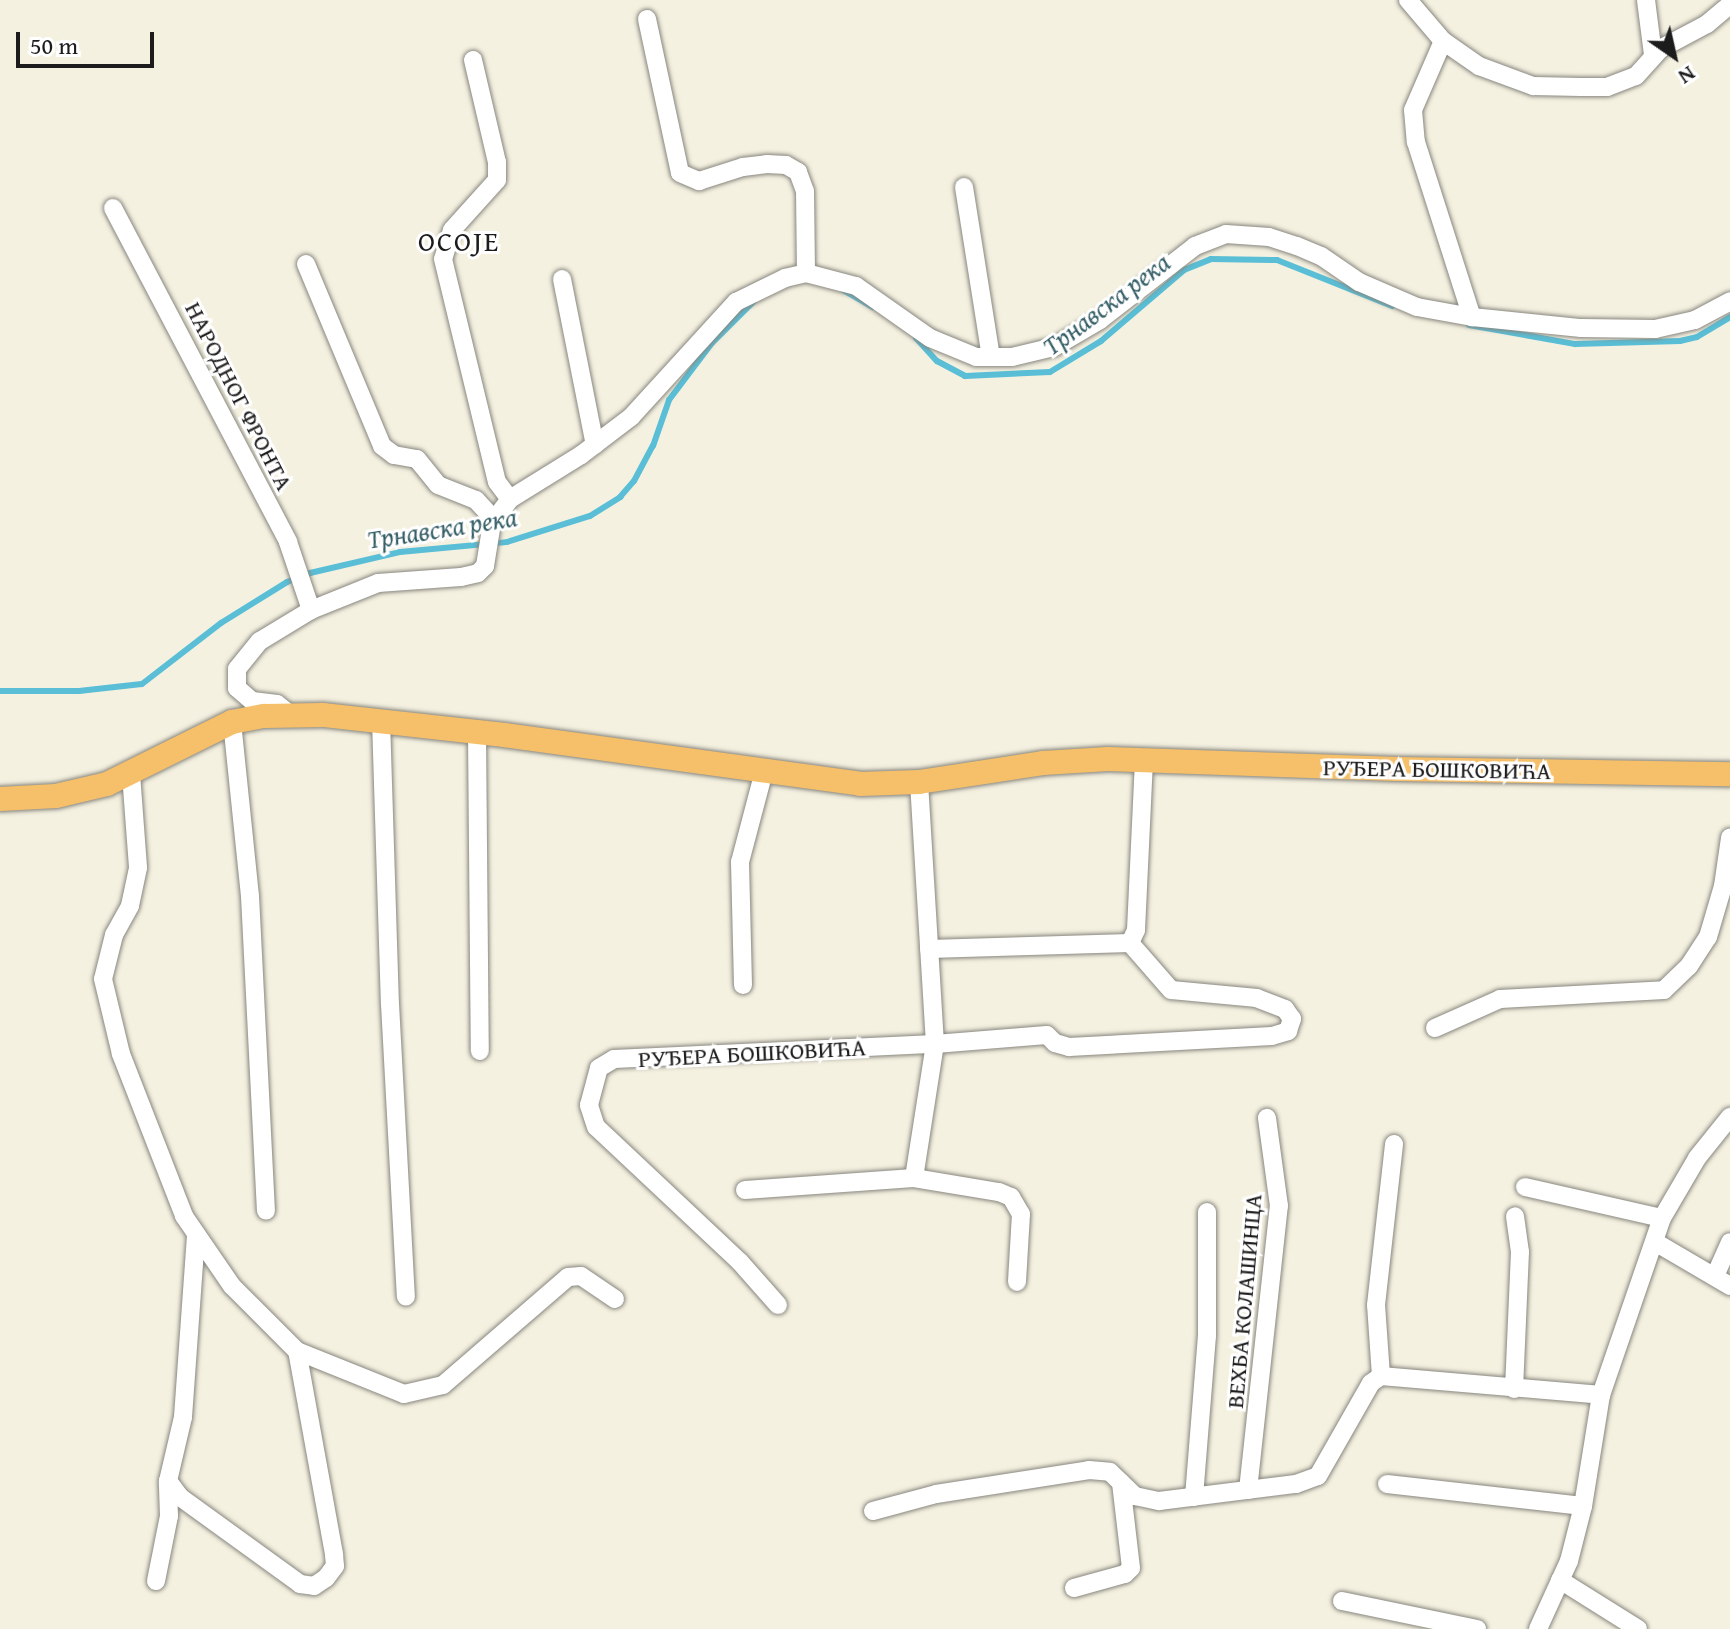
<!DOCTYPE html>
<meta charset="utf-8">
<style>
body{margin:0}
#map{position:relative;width:1730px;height:1629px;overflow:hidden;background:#f4f1e1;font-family:"Gentium Book Plus",serif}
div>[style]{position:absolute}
.stream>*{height:6px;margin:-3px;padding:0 3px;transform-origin:3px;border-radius:3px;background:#59bed6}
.roads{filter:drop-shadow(0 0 2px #88867e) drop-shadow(0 0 2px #88867e)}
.minor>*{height:18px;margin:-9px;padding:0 9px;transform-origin:9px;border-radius:9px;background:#fff}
.major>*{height:24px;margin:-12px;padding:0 12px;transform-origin:12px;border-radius:12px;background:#f6c06b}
span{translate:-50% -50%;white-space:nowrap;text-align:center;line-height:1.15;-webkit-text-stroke:6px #fff;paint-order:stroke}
.street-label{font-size:24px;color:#1c1c1c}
.water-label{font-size:26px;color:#345d66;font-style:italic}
.quarter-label{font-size:28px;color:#1c1c1c;letter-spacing:2px}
.north{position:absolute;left:1634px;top:16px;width:80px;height:80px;-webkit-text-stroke:6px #fff;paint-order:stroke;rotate:146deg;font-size:22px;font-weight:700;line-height:32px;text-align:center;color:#1c1c1c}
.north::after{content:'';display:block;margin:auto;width:28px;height:36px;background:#1c1c1c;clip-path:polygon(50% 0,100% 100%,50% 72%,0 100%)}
.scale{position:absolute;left:16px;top:32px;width:138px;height:36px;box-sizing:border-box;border:4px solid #1c1c1c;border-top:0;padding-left:10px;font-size:24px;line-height:28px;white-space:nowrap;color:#1c1c1c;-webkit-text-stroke:6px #fff;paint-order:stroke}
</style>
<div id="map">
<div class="stream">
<i style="left:843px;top:290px;width:34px;rotate:30deg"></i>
<i style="left:1469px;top:325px;width:108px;rotate:10.2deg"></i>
<i style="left:1575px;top:344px;width:105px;rotate:-1.6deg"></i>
<i style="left:1680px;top:341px;width:17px;rotate:-13deg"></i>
<i style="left:1697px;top:337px;width:39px;rotate:-31deg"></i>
<i style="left:916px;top:338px;width:31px;rotate:48deg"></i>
<i style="left:937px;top:361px;width:32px;rotate:28deg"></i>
<i style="left:965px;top:376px;width:85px;rotate:-2.7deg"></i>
<i style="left:1050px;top:372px;width:60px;rotate:-31.3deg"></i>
<i style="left:1101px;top:341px;width:109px;rotate:-40.5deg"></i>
<i style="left:1184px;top:270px;width:29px;rotate:-22deg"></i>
<i style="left:1211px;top:259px;width:66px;rotate:0.9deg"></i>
<i style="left:1277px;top:260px;width:124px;rotate:21.8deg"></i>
<i style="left:0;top:691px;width:79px"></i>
<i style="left:79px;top:691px;width:63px;rotate:-6.3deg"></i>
<i style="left:142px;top:684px;width:100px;rotate:-37.7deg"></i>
<i style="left:221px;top:623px;width:78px;rotate:-31.8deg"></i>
<i style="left:287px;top:582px;width:25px;rotate:-21deg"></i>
<i style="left:310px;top:573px;width:92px;rotate:-13.1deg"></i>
<i style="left:400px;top:552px;width:107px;rotate:-5.3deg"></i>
<i style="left:507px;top:542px;width:87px;rotate:-17.4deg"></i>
<i style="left:590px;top:516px;width:36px;rotate:-32deg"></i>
<i style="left:620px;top:497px;width:21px;rotate:-49deg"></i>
<i style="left:634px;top:481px;width:40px;rotate:-62deg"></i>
<i style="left:653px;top:446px;width:49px;rotate:-70.8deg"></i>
<i style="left:669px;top:400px;width:71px;rotate:-53deg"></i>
<i style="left:712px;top:343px;width:59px;rotate:-45deg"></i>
</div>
<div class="roads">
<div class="minor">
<i style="left:1408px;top:0;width:54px;rotate:49.5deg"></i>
<i style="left:1443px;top:41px;width:44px;rotate:34.8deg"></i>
<i style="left:1479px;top:66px;width:58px;rotate:20.3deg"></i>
<i style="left:1533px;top:86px;width:48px;rotate:1.2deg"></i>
<i style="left:1581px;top:87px;width:26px"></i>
<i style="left:1607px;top:87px;width:31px;rotate:-21deg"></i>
<i style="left:1636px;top:76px;width:36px;rotate:-48deg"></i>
<i style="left:1660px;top:49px;width:53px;rotate:-28deg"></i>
<i style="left:1707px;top:24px;width:30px;rotate:-40deg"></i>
<i style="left:1646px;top:0;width:55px;rotate:82.7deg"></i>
<i style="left:647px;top:19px;width:157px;rotate:77.9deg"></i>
<i style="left:680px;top:173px;width:21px;rotate:23deg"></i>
<i style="left:699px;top:181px;width:46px;rotate:-17.7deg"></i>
<i style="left:743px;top:167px;width:24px;rotate:-7deg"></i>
<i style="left:767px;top:164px;width:19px;rotate:3deg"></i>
<i style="left:786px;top:165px;width:14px;rotate:30deg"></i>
<i style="left:798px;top:172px;width:20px;rotate:70deg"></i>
<i style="left:805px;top:191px;width:82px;rotate:89.3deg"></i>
<i style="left:1443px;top:41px;width:75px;rotate:113.5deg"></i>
<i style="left:1413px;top:110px;width:32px;rotate:85deg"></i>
<i style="left:1416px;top:142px;width:184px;rotate:72.3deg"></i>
<i style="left:473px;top:60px;width:105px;rotate:76.8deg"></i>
<i style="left:497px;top:162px;width:18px;rotate:90deg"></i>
<i style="left:497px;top:180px;width:67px;rotate:132deg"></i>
<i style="left:452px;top:230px;width:30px;rotate:107deg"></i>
<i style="left:443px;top:259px;width:229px;rotate:76.4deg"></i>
<i style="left:497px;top:482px;width:21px;rotate:53deg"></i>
<i style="left:964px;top:187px;width:172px;rotate:81deg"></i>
<i style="left:113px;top:208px;width:377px;rotate:62.3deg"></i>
<i style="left:288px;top:542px;width:72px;rotate:71.3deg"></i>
<i style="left:306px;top:264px;width:197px;rotate:67.3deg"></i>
<i style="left:382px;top:446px;width:15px;rotate:37deg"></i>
<i style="left:394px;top:455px;width:23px;rotate:10deg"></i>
<i style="left:417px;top:459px;width:33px;rotate:51deg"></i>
<i style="left:438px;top:485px;width:41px;rotate:21.5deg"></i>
<i style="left:476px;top:500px;width:26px;rotate:47deg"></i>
<i style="left:562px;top:279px;width:169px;rotate:78.8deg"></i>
<i style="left:291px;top:715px;width:18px;rotate:-142deg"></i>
<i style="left:277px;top:704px;width:25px;rotate:-173deg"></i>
<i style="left:252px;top:701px;width:20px;rotate:-139deg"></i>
<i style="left:237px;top:688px;width:19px;rotate:-90deg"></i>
<i style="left:237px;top:669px;width:36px;rotate:-51deg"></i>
<i style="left:260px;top:641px;width:60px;rotate:-31.3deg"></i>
<i style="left:311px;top:610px;width:72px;rotate:-21.9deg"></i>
<i style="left:378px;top:583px;width:83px;rotate:-4.1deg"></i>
<i style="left:461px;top:577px;width:17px;rotate:-13deg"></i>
<i style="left:478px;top:573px;width:10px;rotate:-45deg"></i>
<i style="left:485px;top:566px;width:44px;rotate:-80.8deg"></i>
<i style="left:492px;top:523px;width:30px;rotate:-53deg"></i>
<i style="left:510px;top:499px;width:84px;rotate:-31.8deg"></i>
<i style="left:581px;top:455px;width:63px;rotate:-37.2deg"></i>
<i style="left:631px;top:417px;width:156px;rotate:-47.6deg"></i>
<i style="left:736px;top:302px;width:55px;rotate:-26.1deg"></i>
<i style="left:785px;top:278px;width:22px;rotate:-13deg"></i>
<i style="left:806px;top:273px;width:52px;rotate:14.6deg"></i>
<i style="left:856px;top:286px;width:90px;rotate:35.1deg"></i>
<i style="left:930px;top:338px;width:50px;rotate:22.4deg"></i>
<i style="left:976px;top:357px;width:36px"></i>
<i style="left:1012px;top:357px;width:43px;rotate:-13.4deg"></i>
<i style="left:1054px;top:347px;width:53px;rotate:-30.4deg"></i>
<i style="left:1100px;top:320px;width:120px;rotate:-37.9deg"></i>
<i style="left:1195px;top:246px;width:33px;rotate:-21deg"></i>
<i style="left:1226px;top:234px;width:43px;rotate:4deg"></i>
<i style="left:1269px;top:237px;width:29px;rotate:18deg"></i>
<i style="left:1297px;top:246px;width:26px;rotate:23deg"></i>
<i style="left:1321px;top:256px;width:46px;rotate:34.4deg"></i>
<i style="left:1359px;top:282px;width:63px;rotate:23.3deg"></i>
<i style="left:1417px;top:307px;width:56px;rotate:10.3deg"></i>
<i style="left:1472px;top:317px;width:110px;rotate:5.8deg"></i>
<i style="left:1581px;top:328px;width:74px;rotate:0.8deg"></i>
<i style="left:1655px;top:329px;width:41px;rotate:-12.7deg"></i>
<i style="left:1695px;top:320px;width:40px;rotate:-28deg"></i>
<i style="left:381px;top:720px;width:284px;rotate:88.2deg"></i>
<i style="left:390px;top:1004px;width:293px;rotate:86.9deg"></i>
<i style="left:232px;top:722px;width:175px;rotate:84.1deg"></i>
<i style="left:250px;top:896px;width:315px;rotate:87.1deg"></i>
<i style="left:477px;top:732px;width:319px;rotate:89.5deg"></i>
<i style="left:131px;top:774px;width:94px;rotate:85.7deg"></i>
<i style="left:138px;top:868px;width:39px;rotate:102deg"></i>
<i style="left:130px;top:906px;width:33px;rotate:119deg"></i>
<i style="left:114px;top:935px;width:45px;rotate:104deg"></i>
<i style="left:103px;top:979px;width:77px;rotate:76.5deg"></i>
<i style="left:121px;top:1054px;width:174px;rotate:68.7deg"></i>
<i style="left:184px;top:1216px;width:85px;rotate:55.6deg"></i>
<i style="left:232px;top:1286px;width:92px;rotate:45deg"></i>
<i style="left:297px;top:1351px;width:115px;rotate:21.9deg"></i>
<i style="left:404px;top:1394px;width:40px;rotate:-13deg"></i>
<i style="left:443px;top:1385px;width:165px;rotate:-40.8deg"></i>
<i style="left:568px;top:1277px;width:13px;rotate:-4deg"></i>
<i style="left:581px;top:1276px;width:41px;rotate:34.1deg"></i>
<i style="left:929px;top:949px;width:201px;rotate:-1.7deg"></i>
<i style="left:1130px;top:943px;width:14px;rotate:-65deg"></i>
<i style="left:1136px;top:930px;width:171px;rotate:-87.3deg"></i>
<i style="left:743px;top:985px;width:123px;rotate:-91.4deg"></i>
<i style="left:740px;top:862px;width:94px;rotate:-75.2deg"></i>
<i style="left:1435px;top:1028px;width:71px;rotate:-24deg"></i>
<i style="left:1500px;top:999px;width:164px;rotate:-3.1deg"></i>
<i style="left:1664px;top:990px;width:35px;rotate:-44deg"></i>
<i style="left:1689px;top:966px;width:35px;rotate:-57deg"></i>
<i style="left:1708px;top:937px;width:53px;rotate:-73.6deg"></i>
<i style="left:1723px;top:886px;width:49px;rotate:-81.7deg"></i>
<i style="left:914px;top:1178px;width:136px;rotate:-81.1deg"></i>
<i style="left:935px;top:1044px;width:262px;rotate:-93.5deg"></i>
<i style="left:1525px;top:1187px;width:140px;rotate:12.8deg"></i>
<i style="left:745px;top:1190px;width:169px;rotate:-4.1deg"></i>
<i style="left:914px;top:1178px;width:86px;rotate:9.4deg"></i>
<i style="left:999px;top:1192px;width:13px;rotate:23deg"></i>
<i style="left:1011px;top:1197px;width:20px;rotate:60deg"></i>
<i style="left:1021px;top:1214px;width:68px;rotate:93.4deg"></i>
<i style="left:1655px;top:1242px;width:87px;rotate:30.4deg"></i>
<i style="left:1715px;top:1276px;width:37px;rotate:-66deg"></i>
<i style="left:778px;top:1305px;width:57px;rotate:-131.5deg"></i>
<i style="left:740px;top:1262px;width:197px;rotate:-136.8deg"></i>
<i style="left:596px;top:1127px;width:23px;rotate:-108deg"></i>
<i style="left:589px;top:1105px;width:38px;rotate:-75deg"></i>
<i style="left:599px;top:1068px;width:17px;rotate:-31deg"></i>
<i style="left:614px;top:1059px;width:321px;rotate:-2.7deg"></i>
<i style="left:935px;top:1044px;width:112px;rotate:-4.6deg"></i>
<i style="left:1047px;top:1035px;width:11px;rotate:45deg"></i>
<i style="left:1055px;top:1043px;width:15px;rotate:16deg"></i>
<i style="left:1069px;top:1047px;width:203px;rotate:-3.1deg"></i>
<i style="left:1272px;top:1036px;width:17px;rotate:-17deg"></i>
<i style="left:1288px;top:1031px;width:13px;rotate:-72deg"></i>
<i style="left:1292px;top:1019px;width:12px;rotate:-125deg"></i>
<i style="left:1285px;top:1009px;width:30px;rotate:-159deg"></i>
<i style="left:1257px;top:998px;width:86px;rotate:-174.7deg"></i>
<i style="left:1171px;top:990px;width:62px;rotate:-131.1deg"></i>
<i style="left:1381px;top:1376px;width:71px;rotate:-94deg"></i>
<i style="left:1376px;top:1305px;width:162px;rotate:-83.6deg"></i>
<i style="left:1514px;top:1389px;width:137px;rotate:-87.5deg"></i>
<i style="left:1520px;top:1252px;width:36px;rotate:-98deg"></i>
<i style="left:168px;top:1481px;width:20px;rotate:53deg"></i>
<i style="left:180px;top:1497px;width:148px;rotate:35.9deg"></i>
<i style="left:300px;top:1584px;width:14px;rotate:8deg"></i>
<i style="left:314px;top:1586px;width:14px;rotate:-34deg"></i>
<i style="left:326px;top:1578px;width:15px;rotate:-53deg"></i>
<i style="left:335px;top:1566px;width:12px;rotate:-95deg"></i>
<i style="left:334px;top:1554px;width:206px;rotate:-100.3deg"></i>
<i style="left:1387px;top:1484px;width:197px;rotate:6.4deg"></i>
<i style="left:1248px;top:1490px;width:286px;rotate:-83.8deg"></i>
<i style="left:1279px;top:1206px;width:89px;rotate:-97.8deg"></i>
<i style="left:1194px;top:1497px;width:162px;rotate:-85.4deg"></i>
<i style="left:1207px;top:1336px;width:124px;rotate:-90deg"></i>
<i style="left:873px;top:1511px;width:65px;rotate:-15.1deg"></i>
<i style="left:936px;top:1494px;width:155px;rotate:-8.9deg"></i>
<i style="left:1089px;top:1470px;width:21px;rotate:5deg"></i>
<i style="left:1110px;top:1472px;width:35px;rotate:44deg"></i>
<i style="left:1135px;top:1496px;width:25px;rotate:12deg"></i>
<i style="left:1159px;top:1501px;width:138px;rotate:-7.1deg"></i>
<i style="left:1296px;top:1484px;width:23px;rotate:-20deg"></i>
<i style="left:1318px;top:1476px;width:107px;rotate:-60.3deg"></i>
<i style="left:1371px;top:1383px;width:12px;rotate:-35deg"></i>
<i style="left:1381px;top:1376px;width:221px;rotate:4.9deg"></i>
<i style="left:1560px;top:1580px;width:92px;rotate:32.1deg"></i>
<i style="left:156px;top:1581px;width:66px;rotate:-78.7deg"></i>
<i style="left:169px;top:1516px;width:35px;rotate:-92deg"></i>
<i style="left:168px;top:1481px;width:66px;rotate:-76.8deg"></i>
<i style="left:183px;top:1417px;width:183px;rotate:-85.9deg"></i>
<i style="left:1074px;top:1588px;width:53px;rotate:-15.4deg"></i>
<i style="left:1125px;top:1574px;width:8px;rotate:-45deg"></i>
<i style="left:1131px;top:1568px;width:86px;rotate:-96.7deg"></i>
<i style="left:1342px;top:1601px;width:138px;rotate:11.7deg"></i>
<i style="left:1538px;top:1629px;width:75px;rotate:-65.5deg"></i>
<i style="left:1569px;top:1561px;width:57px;rotate:-75.7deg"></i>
<i style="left:1583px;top:1506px;width:112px;rotate:-80.8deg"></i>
<i style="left:1601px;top:1395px;width:187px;rotate:-71deg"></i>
<i style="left:1662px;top:1218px;width:69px;rotate:-59.7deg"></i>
<i style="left:1697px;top:1158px;width:53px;rotate:-51.2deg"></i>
</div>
<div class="major">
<i style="left:0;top:799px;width:56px;rotate:-3.1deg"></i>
<i style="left:56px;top:796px;width:52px;rotate:-13.2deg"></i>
<i style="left:107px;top:784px;width:140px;rotate:-26.4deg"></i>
<i style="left:232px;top:722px;width:33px;rotate:-11deg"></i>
<i style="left:264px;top:716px;width:59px;rotate:-1deg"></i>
<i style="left:323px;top:715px;width:182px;rotate:6.3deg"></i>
<i style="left:504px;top:735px;width:359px;rotate:7.8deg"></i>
<i style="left:860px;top:784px;width:59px;rotate:-1.9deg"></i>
<i style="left:919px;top:782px;width:125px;rotate:-8.7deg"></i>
<i style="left:1043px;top:763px;width:65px;rotate:-3.5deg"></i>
<i style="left:1108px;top:759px;width:289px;rotate:2deg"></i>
<i style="left:1397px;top:769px;width:333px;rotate:0.9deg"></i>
</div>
</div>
<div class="street-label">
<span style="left:239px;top:396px;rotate:63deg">НАРОДНОГ ФРОНТА</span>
<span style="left:1437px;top:769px;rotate:1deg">РУЂЕРА БОШКОВИЋА</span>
<span style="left:752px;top:1053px;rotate:-3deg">РУЂЕРА БОШКОВИЋА</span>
<span style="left:1244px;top:1301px;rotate:-85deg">ВЕХБА КОЛАШИНЦА</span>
</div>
<div class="water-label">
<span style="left:1106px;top:304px;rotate:-37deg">Трнавска река</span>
<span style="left:442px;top:528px;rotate:-9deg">Трнавска река</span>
</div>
<div class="quarter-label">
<span style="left:459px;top:241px">ОСОЈЕ</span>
</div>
<div class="north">N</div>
<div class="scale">50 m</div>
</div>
